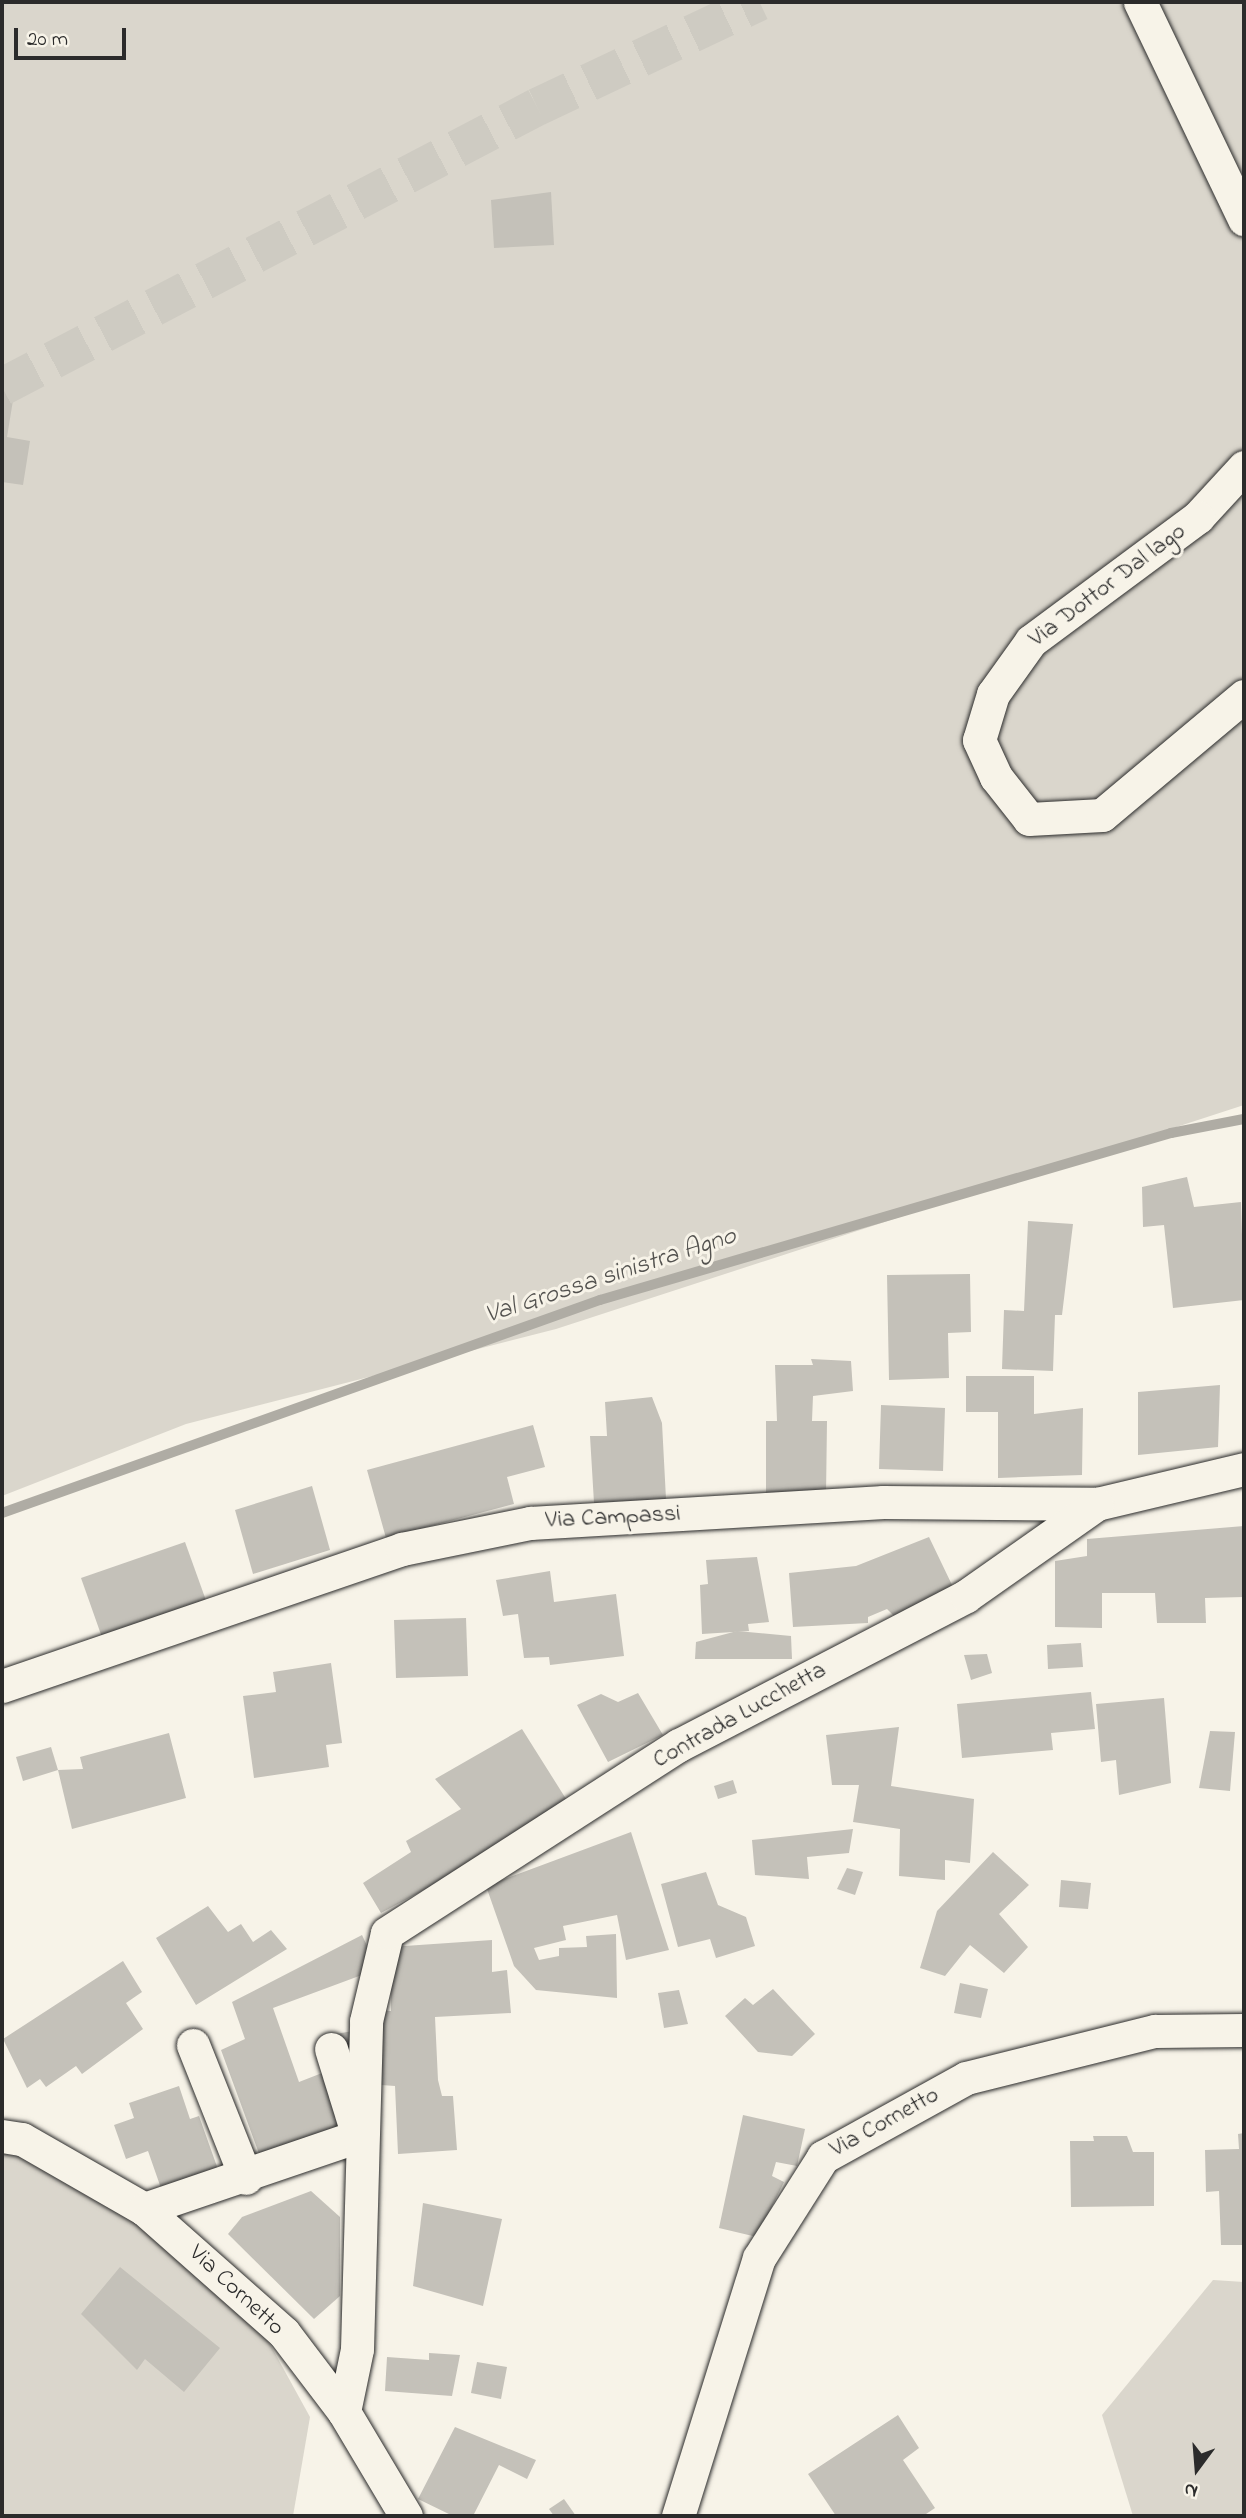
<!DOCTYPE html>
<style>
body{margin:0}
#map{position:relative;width:1246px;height:2518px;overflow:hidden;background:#f7f3e8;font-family:"Indie Flower",sans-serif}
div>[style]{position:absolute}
.green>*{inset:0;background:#dad6cc}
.stream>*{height:10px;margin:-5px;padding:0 5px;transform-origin:5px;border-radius:5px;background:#afaca4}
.building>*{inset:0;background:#c4c1b9}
.trunk-tunnel>*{height:38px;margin-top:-19px;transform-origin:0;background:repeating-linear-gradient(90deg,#cecbc2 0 38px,transparent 0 57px)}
.roads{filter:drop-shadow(0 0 2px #2b2b2b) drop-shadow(0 0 2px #2b2b2b)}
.minor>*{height:33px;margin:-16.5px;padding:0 16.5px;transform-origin:16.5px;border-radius:16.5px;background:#f7f3e8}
span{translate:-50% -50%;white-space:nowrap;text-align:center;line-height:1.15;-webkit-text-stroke:6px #f7f3e8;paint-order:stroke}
.street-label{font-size:24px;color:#2b2b2b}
.water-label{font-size:26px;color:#53524f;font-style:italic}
.frame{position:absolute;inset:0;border:4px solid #2b2b2b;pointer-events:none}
.north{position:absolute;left:1162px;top:2434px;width:70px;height:70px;-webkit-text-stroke:5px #f7f3e8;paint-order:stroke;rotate:196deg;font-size:19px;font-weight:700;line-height:28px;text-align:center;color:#2b2b2b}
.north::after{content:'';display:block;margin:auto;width:24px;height:32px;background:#2b2b2b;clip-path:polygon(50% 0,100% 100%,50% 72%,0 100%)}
.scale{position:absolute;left:14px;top:28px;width:112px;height:32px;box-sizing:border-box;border:4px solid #2b2b2b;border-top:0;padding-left:9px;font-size:21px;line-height:24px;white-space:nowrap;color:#2b2b2b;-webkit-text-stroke:5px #f7f3e8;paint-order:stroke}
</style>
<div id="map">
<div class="green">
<i style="clip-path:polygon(2px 2px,1244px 2px,1244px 1105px,556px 1329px,186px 1424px,2px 1496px)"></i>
<i style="clip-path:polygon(2px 2150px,49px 2158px,194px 2267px,266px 2337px,310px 2417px,293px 2516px,2px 2516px)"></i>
<i style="clip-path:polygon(1213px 2280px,1244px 2282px,1244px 2516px,1133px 2516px,1102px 2415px)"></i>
</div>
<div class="stream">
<i style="left:2px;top:1513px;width:635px;rotate:-19.61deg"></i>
<i style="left:600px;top:1300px;width:595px;rotate:-16.3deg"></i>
<i style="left:1171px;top:1133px;width:74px;rotate:-10.9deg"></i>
</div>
<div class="building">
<i style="clip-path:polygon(551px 192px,554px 245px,494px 248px,491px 200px)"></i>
<i style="clip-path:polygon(2px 380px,16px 382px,7px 437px,30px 441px,23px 485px,2px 482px)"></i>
<i style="clip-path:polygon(1187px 1177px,1194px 1207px,1241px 1202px,1244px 1300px,1173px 1308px,1164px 1225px,1143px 1227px,1142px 1187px)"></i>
<i style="clip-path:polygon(1028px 1221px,1073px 1224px,1062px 1315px,1055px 1315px,1053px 1371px,1002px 1369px,1004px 1310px,1024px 1311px)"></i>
<i style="clip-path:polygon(970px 1274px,971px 1332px,948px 1333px,949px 1378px,889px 1380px,887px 1275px)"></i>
<i style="clip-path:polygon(811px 1359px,851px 1361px,853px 1391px,813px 1396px,812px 1421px,827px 1421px,826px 1496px,766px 1494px,766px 1421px,777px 1421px,775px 1365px,813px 1365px)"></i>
<i style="clip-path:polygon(966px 1376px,1034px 1376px,1034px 1414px,1083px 1408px,1082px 1475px,998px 1478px,998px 1412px,966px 1412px)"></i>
<i style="clip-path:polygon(1220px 1385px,1218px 1447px,1138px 1455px,1138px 1392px)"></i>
<i style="clip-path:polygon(652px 1397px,662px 1423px,666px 1499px,594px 1503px,590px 1436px,607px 1436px,605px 1402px)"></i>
<i style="clip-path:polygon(881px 1405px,945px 1408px,943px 1471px,879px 1469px)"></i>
<i style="clip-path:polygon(533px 1425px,545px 1467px,507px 1477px,514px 1504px,386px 1538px,367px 1470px)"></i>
<i style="clip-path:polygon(312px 1486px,330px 1550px,253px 1574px,235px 1510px)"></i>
<i style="clip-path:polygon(1244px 1526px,1244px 1597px,1205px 1598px,1206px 1623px,1157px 1623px,1155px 1593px,1102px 1593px,1102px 1628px,1055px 1627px,1055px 1561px,1087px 1556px,1087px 1539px)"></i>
<i style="clip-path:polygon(929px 1537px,953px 1587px,895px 1617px,887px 1609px,868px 1617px,868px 1623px,793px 1627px,789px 1573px,856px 1566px)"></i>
<i style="clip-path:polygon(185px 1542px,208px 1606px,104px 1643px,81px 1578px)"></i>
<i style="clip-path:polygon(757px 1557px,769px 1622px,748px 1624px,749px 1631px,702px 1634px,700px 1585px,708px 1584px,706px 1560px)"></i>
<i style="clip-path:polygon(550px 1571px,554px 1602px,616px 1594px,624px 1656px,550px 1665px,549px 1657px,524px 1658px,518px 1614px,503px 1616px,496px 1580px)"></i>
<i style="clip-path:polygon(466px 1618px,468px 1676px,396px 1678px,394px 1620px)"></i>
<i style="clip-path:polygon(737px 1631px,791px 1636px,792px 1659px,695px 1659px,696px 1642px)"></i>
<i style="clip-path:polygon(1081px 1643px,1083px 1667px,1048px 1669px,1047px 1645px)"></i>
<i style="clip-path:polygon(987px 1654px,992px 1673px,971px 1680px,964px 1655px)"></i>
<i style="clip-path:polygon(331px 1663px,342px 1743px,326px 1745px,329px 1767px,254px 1778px,243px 1696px,276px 1692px,273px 1672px)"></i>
<i style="clip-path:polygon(1091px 1692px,1095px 1729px,1051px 1733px,1053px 1750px,962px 1758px,957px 1704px)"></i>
<i style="clip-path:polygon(638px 1693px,663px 1735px,608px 1762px,577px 1705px,601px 1694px,618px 1702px)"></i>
<i style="clip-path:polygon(1164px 1698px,1171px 1783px,1119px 1795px,1116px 1760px,1101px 1762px,1096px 1704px)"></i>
<i style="clip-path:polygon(899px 1727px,891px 1786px,974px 1799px,970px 1863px,945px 1860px,945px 1880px,899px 1876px,900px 1829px,853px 1822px,859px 1785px,832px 1785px,826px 1735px)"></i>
<i style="clip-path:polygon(522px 1729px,573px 1810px,381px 1913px,363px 1883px,411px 1852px,406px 1841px,461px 1809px,435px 1779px)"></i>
<i style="clip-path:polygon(1210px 1731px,1235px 1732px,1230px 1791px,1199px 1788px)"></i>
<i style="clip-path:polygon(169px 1733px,186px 1798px,72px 1829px,58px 1770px,83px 1769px,80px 1757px)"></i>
<i style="clip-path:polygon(51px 1747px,58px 1770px,23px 1781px,16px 1757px)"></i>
<i style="clip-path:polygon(733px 1780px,737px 1793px,718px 1799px,714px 1786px)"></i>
<i style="clip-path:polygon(853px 1829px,849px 1853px,807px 1857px,809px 1879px,755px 1875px,752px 1840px)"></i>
<i style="clip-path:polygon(631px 1832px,669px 1950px,626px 1960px,617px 1915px,563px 1926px,566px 1940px,534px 1948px,539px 1960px,559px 1956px,559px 1948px,587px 1947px,586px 1936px,616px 1934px,617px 1998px,536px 1990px,514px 1966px,486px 1886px)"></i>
<i style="clip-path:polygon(993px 1852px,1029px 1885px,999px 1914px,1028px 1947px,1004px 1973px,970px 1945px,945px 1976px,920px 1968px,937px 1911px)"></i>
<i style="clip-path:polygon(847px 1868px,863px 1872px,855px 1895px,837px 1889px)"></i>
<i style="clip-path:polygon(706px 1872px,718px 1905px,746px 1917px,755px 1946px,716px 1958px,710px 1939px,678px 1947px,661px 1884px)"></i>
<i style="clip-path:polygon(1061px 1880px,1091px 1883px,1088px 1909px,1059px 1907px)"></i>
<i style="clip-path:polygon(208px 1906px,228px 1932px,241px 1924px,253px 1942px,271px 1930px,287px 1949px,196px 2005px,156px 1938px)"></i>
<i style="clip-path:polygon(362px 1935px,378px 1969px,273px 2008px,299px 2082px,322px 2073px,342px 2130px,261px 2159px,221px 2050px,245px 2039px,232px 2002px)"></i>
<i style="clip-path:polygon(492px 1940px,492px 1972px,507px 1970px,511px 2013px,435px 2017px,438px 2080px,442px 2096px,453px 2096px,457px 2150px,398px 2154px,395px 2086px,381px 2085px,374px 2010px,391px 2011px,390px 1947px)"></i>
<i style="clip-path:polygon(123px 1961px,142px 1992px,126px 2003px,143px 2029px,82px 2074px,76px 2066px,46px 2087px,40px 2079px,27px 2088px,3px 2039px)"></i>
<i style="clip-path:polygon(960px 1983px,988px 1989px,981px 2018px,954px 2013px)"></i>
<i style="clip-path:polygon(773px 1989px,815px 2034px,792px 2056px,758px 2052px,725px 2016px,745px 1998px,753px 2005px)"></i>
<i style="clip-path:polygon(679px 1990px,688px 2024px,664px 2028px,658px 1993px)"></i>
<i style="clip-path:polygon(358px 2030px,360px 2043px,338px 2047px,336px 2034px)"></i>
<i style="clip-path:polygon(179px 2086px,190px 2119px,199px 2116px,220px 2175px,163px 2194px,148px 2151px,126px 2159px,114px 2125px,134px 2118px,129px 2103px)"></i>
<i style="clip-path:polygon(743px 2115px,805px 2129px,797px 2166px,776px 2162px,772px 2176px,784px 2182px,757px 2237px,719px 2228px)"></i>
<i style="clip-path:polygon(1244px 2133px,1244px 2245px,1221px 2245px,1219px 2191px,1206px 2192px,1205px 2150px,1239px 2149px,1238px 2134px)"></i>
<i style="clip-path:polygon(1093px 2136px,1127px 2136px,1133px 2152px,1154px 2152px,1154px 2206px,1071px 2207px,1070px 2141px,1094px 2141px)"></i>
<i style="clip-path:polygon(311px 2191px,340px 2217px,340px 2296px,314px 2319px,228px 2234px,242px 2217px)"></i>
<i style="clip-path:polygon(423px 2203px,502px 2219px,483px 2306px,413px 2286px)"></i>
<i style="clip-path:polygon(120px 2267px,220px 2348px,184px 2392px,145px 2359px,137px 2370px,81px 2314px)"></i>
<i style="clip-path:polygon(429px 2353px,460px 2355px,452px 2396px,385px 2391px,387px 2357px,429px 2360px)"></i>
<i style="clip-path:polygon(477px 2362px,507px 2367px,501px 2399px,471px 2393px)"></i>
<i style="clip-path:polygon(898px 2415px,919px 2448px,903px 2460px,935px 2508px,923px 2516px,836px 2516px,808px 2474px)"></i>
<i style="clip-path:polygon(455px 2427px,536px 2460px,527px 2479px,499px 2465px,473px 2516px,453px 2516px,418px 2499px)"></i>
<i style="clip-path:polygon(564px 2499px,576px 2516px,554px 2516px,549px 2509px)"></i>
</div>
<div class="trunk-tunnel">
<i style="left:2px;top:387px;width:604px;rotate:-27.63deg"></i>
<i style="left:537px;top:107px;width:246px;rotate:-25.3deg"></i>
</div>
<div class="roads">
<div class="minor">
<i style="left:1140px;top:2px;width:241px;rotate:64.4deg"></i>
<i style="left:1244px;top:467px;width:68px;rotate:132.6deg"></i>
<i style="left:1198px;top:517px;width:208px;rotate:143.4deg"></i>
<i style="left:1031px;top:641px;width:65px;rotate:125.6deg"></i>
<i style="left:993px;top:694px;width:48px;rotate:106.9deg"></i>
<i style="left:979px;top:740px;width:41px;rotate:65.3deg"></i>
<i style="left:996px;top:777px;width:53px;rotate:51.8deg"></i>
<i style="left:1029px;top:819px;width:73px;rotate:-3.1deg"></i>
<i style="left:1102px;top:815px;width:185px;rotate:-40deg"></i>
<i style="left:2px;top:1686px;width:423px;rotate:-18.9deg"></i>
<i style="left:402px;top:1549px;width:131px;rotate:-11.5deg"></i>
<i style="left:530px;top:1523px;width:354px;rotate:-3.4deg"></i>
<i style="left:883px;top:1502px;width:214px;rotate:0.5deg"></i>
<i style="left:1097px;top:1504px;width:151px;rotate:-13.4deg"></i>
<i style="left:193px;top:2045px;width:143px;rotate:68.3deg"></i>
<i style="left:2px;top:2136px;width:20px;rotate:9deg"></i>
<i style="left:22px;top:2139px;width:141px;rotate:29.8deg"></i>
<i style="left:144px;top:2209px;width:187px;rotate:41.5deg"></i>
<i style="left:284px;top:2333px;width:99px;rotate:52.8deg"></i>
<i style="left:344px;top:2412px;width:121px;rotate:59.2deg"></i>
<i style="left:144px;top:2209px;width:226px;rotate:-18.8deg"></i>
<i style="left:358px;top:2136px;width:91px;rotate:-107.2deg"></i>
<i style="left:344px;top:2412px;width:64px;rotate:-78.3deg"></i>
<i style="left:357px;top:2349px;width:328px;rotate:-88.4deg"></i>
<i style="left:366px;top:2021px;width:90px;rotate:-76.6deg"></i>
<i style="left:387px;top:1933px;width:347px;rotate:-32.8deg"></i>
<i style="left:679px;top:1745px;width:323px;rotate:-27.4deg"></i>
<i style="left:966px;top:1596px;width:160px;rotate:-35.1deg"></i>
<i style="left:678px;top:2516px;width:270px;rotate:-72.6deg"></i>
<i style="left:759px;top:2258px;width:120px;rotate:-57.6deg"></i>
<i style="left:823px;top:2157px;width:163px;rotate:-28.9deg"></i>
<i style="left:966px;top:2078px;width:195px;rotate:-14deg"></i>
<i style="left:1155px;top:2031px;width:89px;rotate:-0.6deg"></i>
</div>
</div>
<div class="street-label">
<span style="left:1108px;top:586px;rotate:-37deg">Via Dottor Dal lago</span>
<span style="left:613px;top:1518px;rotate:-3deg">Via Campassi</span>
<span style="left:740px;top:1716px;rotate:-29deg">Contrada Lucchetta</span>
<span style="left:885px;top:2123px;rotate:-29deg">Via Cornetto</span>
<span style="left:236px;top:2291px;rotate:43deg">Via Cornetto</span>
</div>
<div class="water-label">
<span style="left:611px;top:1277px;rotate:-18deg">Val Grossa sinistra Agno</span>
</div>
<div class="frame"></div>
<div class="north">N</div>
<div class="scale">20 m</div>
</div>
